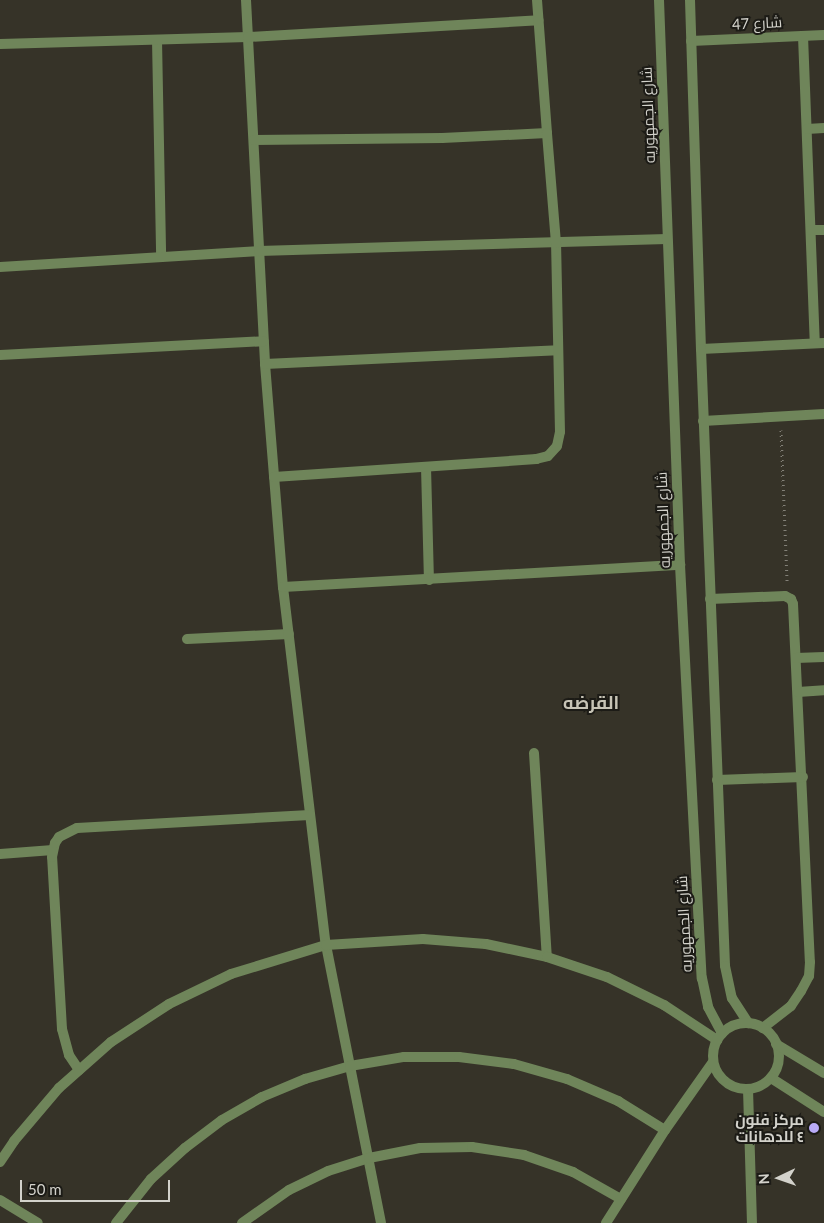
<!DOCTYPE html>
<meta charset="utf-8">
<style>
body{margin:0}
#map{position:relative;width:824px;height:1223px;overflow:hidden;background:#363328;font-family:Lato,Cairo,sans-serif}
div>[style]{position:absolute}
.path>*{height:3px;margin-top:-1.5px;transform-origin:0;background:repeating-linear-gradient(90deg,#838178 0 1px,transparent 0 5px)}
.service>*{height:10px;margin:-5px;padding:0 5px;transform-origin:5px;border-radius:5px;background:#6f855a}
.minor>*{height:10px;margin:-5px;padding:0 5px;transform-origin:5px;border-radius:5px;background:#6f855a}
.tertiary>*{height:10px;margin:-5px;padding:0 5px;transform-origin:5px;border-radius:5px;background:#6f855a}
.tertiary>.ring{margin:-5px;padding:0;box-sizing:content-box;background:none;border:10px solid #6f855a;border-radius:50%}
.dots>*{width:14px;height:14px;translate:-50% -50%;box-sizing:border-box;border:2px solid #1c1b16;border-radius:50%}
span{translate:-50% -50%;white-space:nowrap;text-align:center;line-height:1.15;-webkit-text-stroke:4px #1c1b16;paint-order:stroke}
.street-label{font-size:15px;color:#d3d2cb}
.poi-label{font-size:15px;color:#d3d2cb;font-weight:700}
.right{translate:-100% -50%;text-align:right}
.quarter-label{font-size:18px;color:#c7c4b6;font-weight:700}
.north{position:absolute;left:754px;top:1153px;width:50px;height:50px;-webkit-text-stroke:4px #1c1b16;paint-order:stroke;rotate:267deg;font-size:14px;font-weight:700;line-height:20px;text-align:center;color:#d3d2cb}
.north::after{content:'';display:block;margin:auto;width:18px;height:22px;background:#d3d2cb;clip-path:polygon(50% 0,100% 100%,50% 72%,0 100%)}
.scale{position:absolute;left:20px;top:1180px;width:150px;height:22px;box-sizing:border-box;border:2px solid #d3d2cb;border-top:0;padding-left:6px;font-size:15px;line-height:18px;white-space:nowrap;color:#d3d2cb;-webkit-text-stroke:4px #1c1b16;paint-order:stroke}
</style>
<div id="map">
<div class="path">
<i style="left:781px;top:430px;width:151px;rotate:87.7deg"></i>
</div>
<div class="service">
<i style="left:187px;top:639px;width:102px;rotate:-2.8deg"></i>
<i style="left:534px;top:753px;width:204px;rotate:86.4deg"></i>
</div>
<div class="minor">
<i style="left:246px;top:0;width:364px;rotate:87deg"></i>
<i style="left:265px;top:364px;width:224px;rotate:85.4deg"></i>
<i style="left:283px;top:587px;width:361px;rotate:83.2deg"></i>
<i style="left:326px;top:945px;width:283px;rotate:78.8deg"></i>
<i style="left:803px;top:36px;width:307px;rotate:87.8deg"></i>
<i style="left:157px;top:40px;width:217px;rotate:88.9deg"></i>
<i style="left:691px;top:41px;width:133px;rotate:-2.6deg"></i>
<i style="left:0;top:44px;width:248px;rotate:-1.6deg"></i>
<i style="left:248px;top:37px;width:291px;rotate:-3.3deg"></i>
<i style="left:807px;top:129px;width:17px;rotate:-3deg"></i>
<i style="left:254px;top:140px;width:188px;rotate:-0.6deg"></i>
<i style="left:442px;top:138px;width:105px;rotate:-2.7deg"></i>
<i style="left:547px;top:133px;width:133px;rotate:-94.3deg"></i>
<i style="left:811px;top:230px;width:13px"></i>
<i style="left:0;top:267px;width:259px;rotate:-3.5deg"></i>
<i style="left:259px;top:251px;width:408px;rotate:-1.7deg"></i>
<i style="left:701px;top:349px;width:123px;rotate:-2.8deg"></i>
<i style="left:0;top:355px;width:264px;rotate:-3deg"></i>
<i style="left:265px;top:364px;width:293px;rotate:-2.7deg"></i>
<i style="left:703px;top:421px;width:121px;rotate:-3.3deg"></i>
<i style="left:426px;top:467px;width:113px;rotate:88.5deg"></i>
<i style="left:274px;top:477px;width:263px;rotate:-3.9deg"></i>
<i style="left:536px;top:459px;width:12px;rotate:-14deg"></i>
<i style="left:548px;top:456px;width:13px;rotate:-48deg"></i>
<i style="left:557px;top:446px;width:14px;rotate:-78deg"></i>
<i style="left:560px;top:432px;width:189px;rotate:-91.2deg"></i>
<i style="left:556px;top:243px;width:110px;rotate:-94.7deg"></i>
<i style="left:283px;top:587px;width:398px;rotate:-3.2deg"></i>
<i style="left:710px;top:599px;width:75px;rotate:-2.3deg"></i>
<i style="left:785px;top:596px;width:7px;rotate:27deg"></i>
<i style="left:791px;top:599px;width:5px;rotate:68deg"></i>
<i style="left:793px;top:604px;width:358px;rotate:87.3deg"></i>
<i style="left:810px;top:962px;width:14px;rotate:94deg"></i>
<i style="left:809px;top:976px;width:17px;rotate:118deg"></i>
<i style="left:801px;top:991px;width:18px;rotate:124deg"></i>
<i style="left:791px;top:1006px;width:36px;rotate:142deg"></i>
<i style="left:796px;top:658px;width:28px;rotate:-2deg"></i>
<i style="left:798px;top:692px;width:26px;rotate:-4deg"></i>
<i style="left:717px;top:780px;width:86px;rotate:-2deg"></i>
<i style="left:0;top:854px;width:53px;rotate:-4.3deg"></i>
<i style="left:79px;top:1070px;width:18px;rotate:-124deg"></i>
<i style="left:69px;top:1055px;width:27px;rotate:-105deg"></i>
<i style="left:62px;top:1029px;width:172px;rotate:-93.3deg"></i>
<i style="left:52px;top:857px;width:14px;rotate:-78deg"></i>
<i style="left:55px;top:843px;width:7px;rotate:-56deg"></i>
<i style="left:59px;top:837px;width:20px;rotate:-27deg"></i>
<i style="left:77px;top:828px;width:233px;rotate:-3.2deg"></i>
<i style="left:748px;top:1089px;width:134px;rotate:88.3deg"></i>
<i style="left:0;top:1162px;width:25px;rotate:-56deg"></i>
<i style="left:14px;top:1141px;width:70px;rotate:-49.7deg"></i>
<i style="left:59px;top:1088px;width:69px;rotate:-41.5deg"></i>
<i style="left:111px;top:1042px;width:69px;rotate:-33.2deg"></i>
<i style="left:169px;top:1004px;width:69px;rotate:-25.8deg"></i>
<i style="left:231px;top:974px;width:99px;rotate:-17deg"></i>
<i style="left:326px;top:945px;width:97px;rotate:-3.5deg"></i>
<i style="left:423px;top:939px;width:63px;rotate:4.5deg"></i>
<i style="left:486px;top:944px;width:62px;rotate:12deg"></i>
<i style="left:547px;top:957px;width:63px;rotate:18.4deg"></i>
<i style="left:607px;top:977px;width:64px;rotate:26.2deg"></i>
<i style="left:664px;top:1005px;width:64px;rotate:33.4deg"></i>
<i style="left:0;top:1200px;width:44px;rotate:31.2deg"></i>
<i style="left:116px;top:1223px;width:56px;rotate:-51.5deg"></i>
<i style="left:151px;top:1179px;width:46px;rotate:-42.4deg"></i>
<i style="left:185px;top:1148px;width:46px;rotate:-37.1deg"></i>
<i style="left:222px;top:1120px;width:46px;rotate:-29.9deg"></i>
<i style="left:262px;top:1097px;width:47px;rotate:-22.7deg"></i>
<i style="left:305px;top:1079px;width:47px;rotate:-16.1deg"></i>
<i style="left:350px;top:1066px;width:55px;rotate:-9.5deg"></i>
<i style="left:404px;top:1057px;width:55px"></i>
<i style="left:459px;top:1057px;width:55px;rotate:7.3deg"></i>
<i style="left:514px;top:1064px;width:55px;rotate:15.8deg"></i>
<i style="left:567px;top:1079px;width:56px;rotate:23.3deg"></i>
<i style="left:618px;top:1101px;width:55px;rotate:31.7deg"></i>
<i style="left:242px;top:1223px;width:57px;rotate:-35.1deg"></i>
<i style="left:289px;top:1190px;width:43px;rotate:-26deg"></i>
<i style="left:328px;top:1171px;width:43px;rotate:-17.6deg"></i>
<i style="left:369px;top:1158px;width:52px;rotate:-11.1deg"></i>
<i style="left:420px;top:1148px;width:52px;rotate:-1.1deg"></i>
<i style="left:472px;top:1147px;width:53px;rotate:8.7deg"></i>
<i style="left:524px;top:1155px;width:52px;rotate:19.1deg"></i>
<i style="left:573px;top:1172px;width:55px;rotate:29.4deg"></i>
<i style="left:606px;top:1223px;width:110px;rotate:-57.6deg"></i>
<i style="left:665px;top:1130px;width:83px;rotate:-54.8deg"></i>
</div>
<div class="tertiary">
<i style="left:659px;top:0;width:565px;rotate:87.87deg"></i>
<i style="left:680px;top:565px;width:414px;rotate:87deg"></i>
<i style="left:702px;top:978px;width:30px;rotate:78deg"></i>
<i style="left:708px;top:1007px;width:30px;rotate:62deg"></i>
<i style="left:690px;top:0;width:349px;rotate:88.2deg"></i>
<i style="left:701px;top:349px;width:617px;rotate:87.77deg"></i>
<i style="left:725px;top:966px;width:33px;rotate:78deg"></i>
<i style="left:732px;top:998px;width:30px;rotate:57deg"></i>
<i class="ring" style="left:713px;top:1023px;width:56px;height:56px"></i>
<i style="left:776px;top:1044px;width:56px;rotate:31.1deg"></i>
<i style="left:771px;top:1078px;width:63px;rotate:32.7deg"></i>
</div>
<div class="dots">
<i style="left:814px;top:1128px;background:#b9abf7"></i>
</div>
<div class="street-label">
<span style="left:757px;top:23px;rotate:-3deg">شارع 47</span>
<span style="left:648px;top:115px;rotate:-92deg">شارع الجمهوريه</span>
<span style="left:663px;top:520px;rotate:-92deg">شارع الجمهوريه</span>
<span style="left:684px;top:924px;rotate:-93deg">شارع الجمهوريه</span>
</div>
<div class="poi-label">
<span class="right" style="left:804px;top:1128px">مركز فنون<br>٤ للدهانات</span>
</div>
<div class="quarter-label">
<span style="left:591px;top:702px">القرضه</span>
</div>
<div class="north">N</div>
<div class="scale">50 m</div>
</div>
